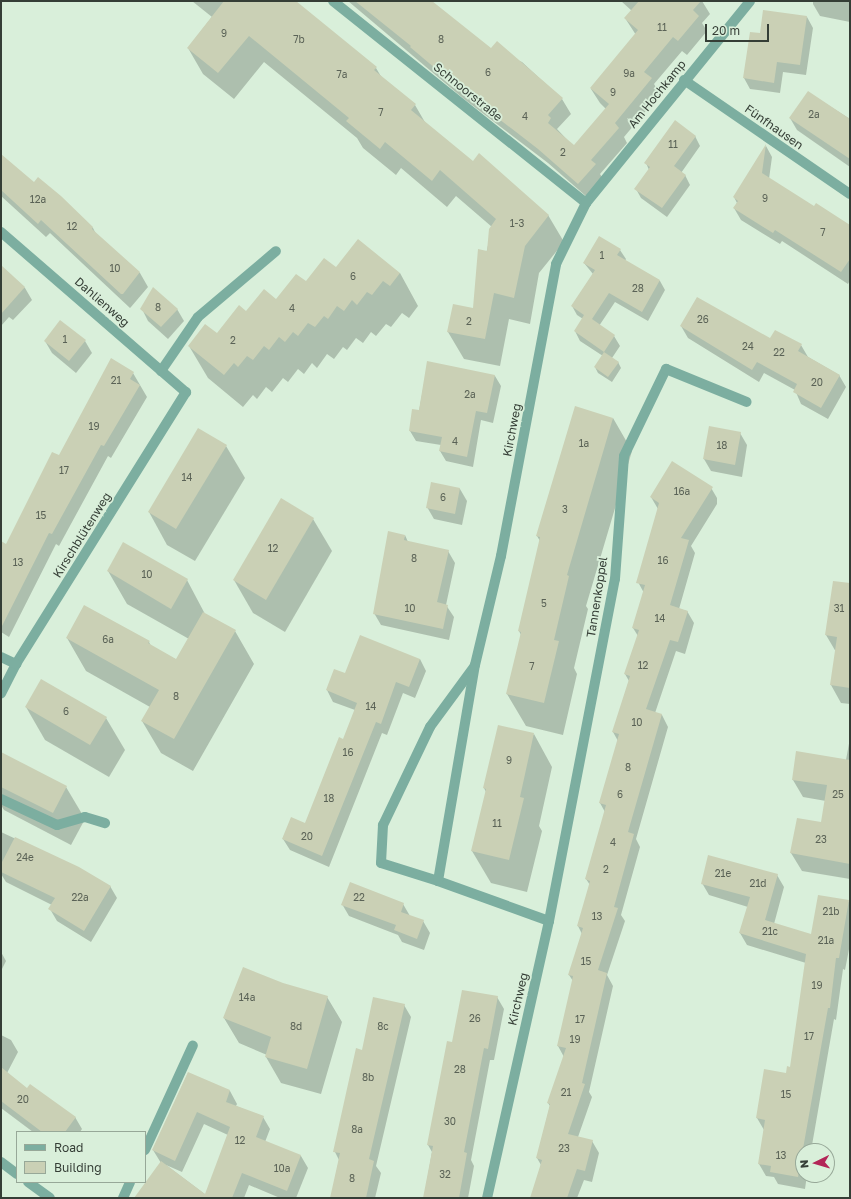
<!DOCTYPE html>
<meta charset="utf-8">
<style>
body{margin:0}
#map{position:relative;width:851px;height:1199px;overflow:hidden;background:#d9efda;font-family:"Golos Text",sans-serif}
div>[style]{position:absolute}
.shadow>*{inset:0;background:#0003}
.building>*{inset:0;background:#cad0b5}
.service>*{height:10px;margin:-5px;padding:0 5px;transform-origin:5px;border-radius:5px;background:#7caea0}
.minor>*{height:10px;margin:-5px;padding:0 5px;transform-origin:5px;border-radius:5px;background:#7caea0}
.tertiary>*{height:10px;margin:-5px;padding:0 5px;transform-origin:5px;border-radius:5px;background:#7caea0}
span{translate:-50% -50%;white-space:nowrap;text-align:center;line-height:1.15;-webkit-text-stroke:3.5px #d9efda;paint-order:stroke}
.number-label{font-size:10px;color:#5a6256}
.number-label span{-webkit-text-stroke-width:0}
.street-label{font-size:12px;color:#353e36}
.frame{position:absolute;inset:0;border:2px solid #353e36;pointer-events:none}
.legend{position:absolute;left:16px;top:1131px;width:130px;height:52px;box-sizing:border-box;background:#d9efda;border:1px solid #97a898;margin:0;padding:5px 7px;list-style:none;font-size:12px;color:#353e36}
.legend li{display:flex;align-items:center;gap:8px;height:20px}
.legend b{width:20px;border:1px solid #97a898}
.north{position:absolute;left:795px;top:1143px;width:40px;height:40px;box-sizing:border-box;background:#d9efda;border:1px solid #97a898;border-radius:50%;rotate:265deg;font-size:11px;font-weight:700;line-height:16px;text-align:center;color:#353e36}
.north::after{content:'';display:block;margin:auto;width:14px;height:18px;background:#b32557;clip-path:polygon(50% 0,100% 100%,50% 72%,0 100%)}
.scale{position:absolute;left:705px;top:24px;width:64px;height:18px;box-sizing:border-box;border:2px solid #353e36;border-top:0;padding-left:5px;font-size:12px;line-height:14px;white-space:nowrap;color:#353e36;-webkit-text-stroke:3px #d9efda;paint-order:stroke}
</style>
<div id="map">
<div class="shadow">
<i style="clip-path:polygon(192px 1px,293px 1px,376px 68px,382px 78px,415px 105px,426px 124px,473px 162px,548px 215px,564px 242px,539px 273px,530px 324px,509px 319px,500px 366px,464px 359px,448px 332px,474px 309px,492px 227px,456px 196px,447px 207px,401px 168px,396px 175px,363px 148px,357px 138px,264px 62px,234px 99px,203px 74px,188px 48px,212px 17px)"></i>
<i style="clip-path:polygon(348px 1px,430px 1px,491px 49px,522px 62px,562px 99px,571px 114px,557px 129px,574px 147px,606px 109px,600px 103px,591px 89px,636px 35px,625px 18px,632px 11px,621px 1px,702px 1px,710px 14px,702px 23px,707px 31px,687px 55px,682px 51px,654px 84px,660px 94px,624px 137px,627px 143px,600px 174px,603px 179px,587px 197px,548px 163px,464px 99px)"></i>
<i style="clip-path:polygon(813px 1px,850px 1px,850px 22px,820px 16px,813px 4px)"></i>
<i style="clip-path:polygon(807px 17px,813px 28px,806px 75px,783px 72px,780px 93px,750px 89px,744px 78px,751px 33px,761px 34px)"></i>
<i style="clip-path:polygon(812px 95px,850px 119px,850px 167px,797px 130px,790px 118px)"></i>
<i style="clip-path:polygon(695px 136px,700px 146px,681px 173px,685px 175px,690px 185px,667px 217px,641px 198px,636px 189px,649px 170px,646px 163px)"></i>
<i style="clip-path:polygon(766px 146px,772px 157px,769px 179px,814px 207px,850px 227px,850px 280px,848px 284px,782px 241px,780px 244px,741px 220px,734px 208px,737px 203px,734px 197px)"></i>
<i style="clip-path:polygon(1px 155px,34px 184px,93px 228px,96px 234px,140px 273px,148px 287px,131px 307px,130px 308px,50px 233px,46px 237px,1px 196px)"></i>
<i style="clip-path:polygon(620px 250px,626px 259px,625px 261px,660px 281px,665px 290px,648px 321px,615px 302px,599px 326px,614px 336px,620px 346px,612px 358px,618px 362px,621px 368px,612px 382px,598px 373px,595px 367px,603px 356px,580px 341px,575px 331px,583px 319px,577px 315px,572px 306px,593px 274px,584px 263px)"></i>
<i style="clip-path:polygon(1px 266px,25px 288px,32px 300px,13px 320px,9px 317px,1px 326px)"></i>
<i style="clip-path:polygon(336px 268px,400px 273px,418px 306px,409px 318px,402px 313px,391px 327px,386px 324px,376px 336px,371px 332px,363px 343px,356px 338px,347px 350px,343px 347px,334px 359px,327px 354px,317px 368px,312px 363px,304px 374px,298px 369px,288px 382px,283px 378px,272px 392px,266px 387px,257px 399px,253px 395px,243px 407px,208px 378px,189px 346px,217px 334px,247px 313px,277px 301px,306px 283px)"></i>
<i style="clip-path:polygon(142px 309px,177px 309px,184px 321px,168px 339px,148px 321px)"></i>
<i style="clip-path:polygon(681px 326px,801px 345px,808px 357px,839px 375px,846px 387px,828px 419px,801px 404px,795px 390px,764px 373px,759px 382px,688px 338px)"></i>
<i style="clip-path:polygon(45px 341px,85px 341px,92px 353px,76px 373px,52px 353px)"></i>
<i style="clip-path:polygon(428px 362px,495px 376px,501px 386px,493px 423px,481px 420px,473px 467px,446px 461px,440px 451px,441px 445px,416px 441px,410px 431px,419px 411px)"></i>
<i style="clip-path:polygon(133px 373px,147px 397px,111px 458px,108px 456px,59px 546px,56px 544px,9px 637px,1px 632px,1px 548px,6px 545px)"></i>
<i style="clip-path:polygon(613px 418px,632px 451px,586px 606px,588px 609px,574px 668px,577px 674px,563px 735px,526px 726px,507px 694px,521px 635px,519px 631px,540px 541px,537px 536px)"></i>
<i style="clip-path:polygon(740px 433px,747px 445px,742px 477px,711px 471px,704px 459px)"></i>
<i style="clip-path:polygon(226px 446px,245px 478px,195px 561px,167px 545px,149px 512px)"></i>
<i style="clip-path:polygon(432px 484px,460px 489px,467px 501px,462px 525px,434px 519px,427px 507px)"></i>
<i style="clip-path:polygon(710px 486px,717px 498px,717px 504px,691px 546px,695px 553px,679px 609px,687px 611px,694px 623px,685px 654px,676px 651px,655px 713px,662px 715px,668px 727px,636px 839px,640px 847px,621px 915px,625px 921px,607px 975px,613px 986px,589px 1092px,592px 1097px,578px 1137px,592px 1141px,599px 1153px,592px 1182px,584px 1180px,577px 1198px,531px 1198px,541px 1165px,537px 1158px,550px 1106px,548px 1103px,564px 1057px,558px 1046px,573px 981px,569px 975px,582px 934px,578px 926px,590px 885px,586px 879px,605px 812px,600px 803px,618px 741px,613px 732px,629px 681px,625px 674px,638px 636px,633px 628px,644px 593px,638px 582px,658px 509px,651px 497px)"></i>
<i style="clip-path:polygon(313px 519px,332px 551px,285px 632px,253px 613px,234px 580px)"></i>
<i style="clip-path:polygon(405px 535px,408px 542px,448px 551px,455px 563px,446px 605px,454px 617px,449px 640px,381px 625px,374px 613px)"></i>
<i style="clip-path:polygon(124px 544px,187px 580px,205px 614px,235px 631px,254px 664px,193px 771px,161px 753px,142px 721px,150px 707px,86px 671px,67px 638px,149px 642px,151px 646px,177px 660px,189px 639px,127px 604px,108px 571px)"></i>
<i style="clip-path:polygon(850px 584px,850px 704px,841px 703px,831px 685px,836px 652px,826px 635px)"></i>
<i style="clip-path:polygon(420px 659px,426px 671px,415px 698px,403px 693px,387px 735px,382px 733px,329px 867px,290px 850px,283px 839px,305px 825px,344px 740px,355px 710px,333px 702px,327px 690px,345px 674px)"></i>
<i style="clip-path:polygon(26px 707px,106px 718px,125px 750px,109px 777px,45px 740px)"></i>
<i style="clip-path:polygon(534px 734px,552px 767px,539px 826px,542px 831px,527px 892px,491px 883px,472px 851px,486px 792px,484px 788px)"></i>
<i style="clip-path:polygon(850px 738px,850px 879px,802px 871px,791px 853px,822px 823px,826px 801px,803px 797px,793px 780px,846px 760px)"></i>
<i style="clip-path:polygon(1px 753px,66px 787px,85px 819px,71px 845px,4px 810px,1px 805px)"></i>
<i style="clip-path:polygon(1px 832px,78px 868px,110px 886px,117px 898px,91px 942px,57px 921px,50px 909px,52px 905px,6px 882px,1px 874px)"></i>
<i style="clip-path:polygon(777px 875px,784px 887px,774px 924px,812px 936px,849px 901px,850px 904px,850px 944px,845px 970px,843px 969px,836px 1020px,834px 1019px,811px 1151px,803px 1151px,803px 1175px,807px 1175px,805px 1189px,778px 1184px,774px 1177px,766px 1176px,759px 1164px,764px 1130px,757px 1118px,791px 1068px,806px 963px,747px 945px,740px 933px,748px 907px,709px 895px,702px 883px)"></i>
<i style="clip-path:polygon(342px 904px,403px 904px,410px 916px,423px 921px,430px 933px,424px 950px,402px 942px,398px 935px,349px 916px)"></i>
<i style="clip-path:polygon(1px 952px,6px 961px,1px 971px)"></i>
<i style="clip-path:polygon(283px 984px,327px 997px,342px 1022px,321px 1094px,281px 1083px,266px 1057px,267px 1055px,239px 1043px,224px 1018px)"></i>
<i style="clip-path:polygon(497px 997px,504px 1009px,494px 1060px,490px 1060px,471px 1160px,474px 1166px,468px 1198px,424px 1198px,432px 1152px,428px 1145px,452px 1043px)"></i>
<i style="clip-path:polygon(404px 1005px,411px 1017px,376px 1166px,381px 1173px,375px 1198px,331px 1198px,339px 1160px,335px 1152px,362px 1051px)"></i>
<i style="clip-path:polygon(1px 1035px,11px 1040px,18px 1052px,7px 1073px,27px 1089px,75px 1117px,82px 1129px,80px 1132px,33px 1132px,1px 1108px)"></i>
<i style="clip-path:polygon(evenodd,188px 1073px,230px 1091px,237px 1104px,236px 1106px,263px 1117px,270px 1129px,265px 1142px,301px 1156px,308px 1168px,296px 1198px,280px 1198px,249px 1185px,244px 1198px,136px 1198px,161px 1163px,153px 1150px,188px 1073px,204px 1124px,228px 1135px,206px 1195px,166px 1165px,182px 1172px,204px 1124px)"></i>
</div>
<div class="building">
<i style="clip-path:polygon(224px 1px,296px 1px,377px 67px,374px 70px,416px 104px,411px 110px,473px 161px,479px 153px,549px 215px,525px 246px,514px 298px,494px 293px,485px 339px,447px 332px,453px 304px,473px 308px,478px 249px,487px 251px,489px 229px,496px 219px,440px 170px,432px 181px,385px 142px,380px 149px,346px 121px,349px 118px,249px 36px,218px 73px,187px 48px)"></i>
<i style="clip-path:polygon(355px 1px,432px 1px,491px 48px,497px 41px,563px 98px,548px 115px,551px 118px,548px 123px,574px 145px,609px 104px,590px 88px,638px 30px,624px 18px,639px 1px,701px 1px,693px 10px,699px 16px,678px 41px,673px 37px,644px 72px,652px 78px,615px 123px,619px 128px,591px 160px,596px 164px,578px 184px,538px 149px,455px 85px,410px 47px,411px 46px)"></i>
<i style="clip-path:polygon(763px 10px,807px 16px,800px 65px,777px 62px,774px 83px,743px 78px,750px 32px,760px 33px)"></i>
<i style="clip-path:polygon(808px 91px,850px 119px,850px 159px,789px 118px)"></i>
<i style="clip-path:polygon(675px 120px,696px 136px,674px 166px,686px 175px,662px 208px,634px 189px,650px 167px,644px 163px)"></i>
<i style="clip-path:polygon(766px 144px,762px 173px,814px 206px,816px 203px,850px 225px,850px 259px,841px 272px,775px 230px,773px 233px,733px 208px,738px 201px,733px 197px)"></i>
<i style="clip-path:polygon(1px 154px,34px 182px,38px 177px,61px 196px,93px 227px,92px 229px,140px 272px,123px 294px,121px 294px,41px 220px,38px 224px,1px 190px)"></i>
<i style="clip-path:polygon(599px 236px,621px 249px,617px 255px,660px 280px,642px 312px,609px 293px,592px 319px,615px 335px,604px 352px,574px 331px,584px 315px,571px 306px,595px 270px,583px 263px)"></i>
<i style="clip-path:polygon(358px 239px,400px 273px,390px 286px,383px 281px,372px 295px,367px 292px,357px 305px,352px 300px,344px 311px,337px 306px,328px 319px,324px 316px,315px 327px,308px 323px,298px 336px,293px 332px,285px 342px,279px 337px,269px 350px,264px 346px,253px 360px,247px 356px,238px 367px,234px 363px,224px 375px,188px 346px,205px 324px,217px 333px,239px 305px,246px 311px,264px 289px,276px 299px,296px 274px,306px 281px,324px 258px,336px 267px)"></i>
<i style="clip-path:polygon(1px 265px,25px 287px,1px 314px)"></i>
<i style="clip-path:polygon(153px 287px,178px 309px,161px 327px,140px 309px)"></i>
<i style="clip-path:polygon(697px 297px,770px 338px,775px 330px,802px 344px,798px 351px,840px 375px,821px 408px,793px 392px,797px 384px,757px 362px,752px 370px,680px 326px)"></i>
<i style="clip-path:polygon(60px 320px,86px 340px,69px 361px,44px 341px)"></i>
<i style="clip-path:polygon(604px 352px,619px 362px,608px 377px,594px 367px)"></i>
<i style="clip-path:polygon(111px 358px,134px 372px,130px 379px,140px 385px,104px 446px,101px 445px,52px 534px,49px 533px,1px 628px,1px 541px,6px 544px,52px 452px,59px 455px)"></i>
<i style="clip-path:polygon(427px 361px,495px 375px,487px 413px,476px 411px,467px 457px,439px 451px,442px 437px,409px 431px,412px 409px,419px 410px)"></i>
<i style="clip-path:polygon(575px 406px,613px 418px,567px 575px,569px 576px,554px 640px,559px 641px,544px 703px,506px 694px,521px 632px,518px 631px,540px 537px,536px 536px)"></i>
<i style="clip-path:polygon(709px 426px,741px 432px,735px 465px,703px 459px)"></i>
<i style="clip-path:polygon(198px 428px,227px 445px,176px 529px,148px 512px)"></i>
<i style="clip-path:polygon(672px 461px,713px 487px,681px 538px,689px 540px,670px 605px,688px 611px,678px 642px,670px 640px,646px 709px,662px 714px,628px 832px,634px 834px,614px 907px,618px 908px,598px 970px,607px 973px,582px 1083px,585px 1084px,568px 1134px,593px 1140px,585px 1171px,577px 1169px,567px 1198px,530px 1198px,542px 1160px,536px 1158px,550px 1104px,547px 1103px,566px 1048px,557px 1046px,573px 976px,568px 975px,583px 928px,577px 926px,590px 881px,585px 879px,606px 805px,599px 803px,619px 734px,612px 732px,630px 676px,624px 674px,639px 630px,632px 628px,645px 585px,636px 583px,659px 503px,650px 497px)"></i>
<i style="clip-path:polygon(431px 482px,460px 488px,455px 514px,426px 508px)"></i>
<i style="clip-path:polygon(281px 498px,314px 518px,266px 600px,233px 580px)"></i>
<i style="clip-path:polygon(388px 531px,405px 535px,404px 540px,449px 550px,437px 602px,448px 605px,443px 629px,373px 614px)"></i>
<i style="clip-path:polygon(123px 542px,188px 579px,171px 609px,107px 571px)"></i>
<i style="clip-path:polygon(833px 581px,850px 583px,850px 688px,830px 685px,837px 637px,825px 635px)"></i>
<i style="clip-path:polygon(84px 605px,150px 641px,148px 643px,176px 659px,203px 612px,236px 630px,174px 739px,141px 721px,159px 690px,66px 638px)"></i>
<i style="clip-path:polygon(360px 635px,420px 659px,409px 687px,396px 682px,381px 724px,376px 722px,322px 856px,282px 839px,291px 817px,305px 823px,339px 737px,343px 739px,357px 703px,326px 690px,334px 669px,345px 673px)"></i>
<i style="clip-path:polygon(41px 679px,107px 717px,90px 745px,25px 707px)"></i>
<i style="clip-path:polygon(498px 725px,534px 733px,520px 797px,524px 798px,509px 860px,471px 851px,486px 789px,483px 788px)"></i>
<i style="clip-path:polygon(796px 751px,850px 760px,850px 864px,790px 853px,797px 818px,821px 822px,827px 785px,792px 780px)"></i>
<i style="clip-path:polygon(1px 752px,67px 786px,53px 813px,1px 787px)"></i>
<i style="clip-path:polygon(15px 837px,79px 867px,111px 886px,84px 931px,48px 909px,55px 898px,1px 872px,1px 864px)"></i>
<i style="clip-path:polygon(708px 855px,778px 874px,765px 920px,811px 934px,818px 895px,849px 900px,839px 958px,836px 958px,830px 1008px,828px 1008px,798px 1177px,770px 1172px,771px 1166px,758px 1164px,765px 1120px,756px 1118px,764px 1069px,786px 1073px,787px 1066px,790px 1067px,806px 954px,739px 933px,750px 897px,701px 884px)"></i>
<i style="clip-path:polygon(350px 882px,404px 903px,401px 912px,424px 920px,417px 939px,394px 930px,396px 925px,341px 905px)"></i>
<i style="clip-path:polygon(243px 967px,283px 983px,328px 996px,307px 1069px,265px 1057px,271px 1037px,223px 1018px)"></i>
<i style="clip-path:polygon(462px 990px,498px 996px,488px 1049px,484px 1048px,464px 1152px,467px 1153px,459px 1198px,423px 1198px,433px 1146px,427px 1145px,447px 1041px,452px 1042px)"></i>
<i style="clip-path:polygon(373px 997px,405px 1004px,369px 1159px,374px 1161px,366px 1198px,330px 1198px,340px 1153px,333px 1152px,356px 1048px,362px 1050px)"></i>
<i style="clip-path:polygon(1px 1067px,27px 1088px,30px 1084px,76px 1117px,65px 1132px,42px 1132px,1px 1101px)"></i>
<i style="clip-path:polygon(188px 1072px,230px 1090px,226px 1102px,264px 1116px,256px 1137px,301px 1155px,287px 1191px,242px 1173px,232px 1198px,134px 1198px,161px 1161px,205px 1194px,230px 1127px,197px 1112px,175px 1161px,152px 1150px)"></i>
</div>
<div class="service">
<i style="left:161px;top:371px;width:65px;rotate:-55.6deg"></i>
<i style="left:198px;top:317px;width:102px;rotate:-40.2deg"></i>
<i style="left:1px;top:799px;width:62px;rotate:24.9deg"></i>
<i style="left:57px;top:825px;width:29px;rotate:-16deg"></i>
<i style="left:85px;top:817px;width:21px;rotate:17deg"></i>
<i style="left:145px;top:1150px;width:115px;rotate:-65.4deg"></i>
<i style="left:123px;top:1198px;width:17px;rotate:-66deg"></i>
</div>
<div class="minor">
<i style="left:333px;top:1px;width:324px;rotate:38.6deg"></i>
<i style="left:684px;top:80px;width:201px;rotate:34.5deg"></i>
<i style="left:1px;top:232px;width:245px;rotate:40.9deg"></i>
<i style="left:186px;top:392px;width:321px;rotate:122deg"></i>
<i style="left:16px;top:664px;width:33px;rotate:117deg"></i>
<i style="left:1px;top:657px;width:17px;rotate:25deg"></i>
<i style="left:474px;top:667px;width:74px;rotate:126.3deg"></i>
<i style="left:430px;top:727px;width:109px;rotate:115.6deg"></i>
<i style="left:383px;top:825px;width:38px;rotate:93deg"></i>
<i style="left:381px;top:863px;width:60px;rotate:17.5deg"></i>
<i style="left:438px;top:881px;width:118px;rotate:19.8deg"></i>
<i style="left:549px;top:921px;width:284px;rotate:102.6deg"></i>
<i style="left:438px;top:881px;width:219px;rotate:-80.3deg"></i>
<i style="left:475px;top:665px;width:112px;rotate:-76.6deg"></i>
<i style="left:501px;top:556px;width:297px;rotate:-79.3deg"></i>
<i style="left:556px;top:264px;width:68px;rotate:-63.8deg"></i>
<i style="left:586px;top:203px;width:260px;rotate:-50.9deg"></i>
<i style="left:549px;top:921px;width:348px;rotate:-79.1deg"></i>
<i style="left:615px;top:579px;width:123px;rotate:-85.8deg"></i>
<i style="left:624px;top:456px;width:97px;rotate:-64.2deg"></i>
<i style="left:666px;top:369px;width:87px;rotate:22.2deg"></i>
</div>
<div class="tertiary">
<i style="left:1px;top:1162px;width:20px;rotate:37deg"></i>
<i style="left:28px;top:1182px;width:27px;rotate:36deg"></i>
</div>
<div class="number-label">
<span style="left:662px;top:28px">11</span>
<span style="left:224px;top:34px">9</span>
<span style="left:299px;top:40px">7b</span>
<span style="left:441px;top:40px">8</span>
<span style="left:488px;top:73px">6</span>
<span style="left:629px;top:74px">9a</span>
<span style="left:342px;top:75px">7a</span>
<span style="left:613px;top:93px">9</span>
<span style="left:381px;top:113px">7</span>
<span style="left:814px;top:115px">2a</span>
<span style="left:525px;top:117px">4</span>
<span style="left:673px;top:145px">11</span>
<span style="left:563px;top:153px">2</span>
<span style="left:765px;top:199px">9</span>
<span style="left:38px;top:200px">12a</span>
<span style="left:517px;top:224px">1-3</span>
<span style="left:72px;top:227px">12</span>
<span style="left:823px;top:233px">7</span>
<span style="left:602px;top:256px">1</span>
<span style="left:115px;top:269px">10</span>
<span style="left:353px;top:277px">6</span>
<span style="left:638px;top:289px">28</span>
<span style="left:158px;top:308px">8</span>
<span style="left:292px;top:309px">4</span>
<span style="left:703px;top:320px">26</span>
<span style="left:469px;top:322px">2</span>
<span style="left:65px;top:340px">1</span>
<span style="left:233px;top:341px">2</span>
<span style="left:748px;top:347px">24</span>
<span style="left:779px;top:353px">22</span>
<span style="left:116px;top:381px">21</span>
<span style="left:817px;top:383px">20</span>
<span style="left:470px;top:395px">2a</span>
<span style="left:94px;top:427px">19</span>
<span style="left:455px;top:442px">4</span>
<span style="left:584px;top:444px">1a</span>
<span style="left:722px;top:446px">18</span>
<span style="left:64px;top:471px">17</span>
<span style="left:187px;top:478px">14</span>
<span style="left:682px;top:492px">16a</span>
<span style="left:443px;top:498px">6</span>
<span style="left:565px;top:510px">3</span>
<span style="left:41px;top:516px">15</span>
<span style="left:273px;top:549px">12</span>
<span style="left:414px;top:559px">8</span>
<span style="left:663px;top:561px">16</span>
<span style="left:18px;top:563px">13</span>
<span style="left:147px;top:575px">10</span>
<span style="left:544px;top:604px">5</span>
<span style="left:410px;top:609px">10</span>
<span style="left:839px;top:609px">31</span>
<span style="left:660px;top:619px">14</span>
<span style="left:108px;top:640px">6a</span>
<span style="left:643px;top:666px">12</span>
<span style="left:532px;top:667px">7</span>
<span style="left:176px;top:697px">8</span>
<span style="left:371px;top:707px">14</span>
<span style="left:66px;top:712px">6</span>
<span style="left:637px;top:723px">10</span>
<span style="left:348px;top:753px">16</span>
<span style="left:509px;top:761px">9</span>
<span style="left:628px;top:768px">8</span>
<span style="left:620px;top:795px">6</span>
<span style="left:838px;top:795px">25</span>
<span style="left:329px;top:799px">18</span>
<span style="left:497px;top:824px">11</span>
<span style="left:307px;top:837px">20</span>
<span style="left:821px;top:840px">23</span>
<span style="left:613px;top:843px">4</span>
<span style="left:25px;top:858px">24e</span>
<span style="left:606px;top:870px">2</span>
<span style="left:723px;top:874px">21e</span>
<span style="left:758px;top:884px">21d</span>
<span style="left:80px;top:898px">22a</span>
<span style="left:359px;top:898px">22</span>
<span style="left:831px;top:912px">21b</span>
<span style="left:597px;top:917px">13</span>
<span style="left:770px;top:932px">21c</span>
<span style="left:826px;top:941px">21a</span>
<span style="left:586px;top:962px">15</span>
<span style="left:817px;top:986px">19</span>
<span style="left:247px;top:998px">14a</span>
<span style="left:475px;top:1019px">26</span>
<span style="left:580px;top:1020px">17</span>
<span style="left:296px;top:1027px">8d</span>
<span style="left:383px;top:1027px">8c</span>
<span style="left:809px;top:1037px">17</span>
<span style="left:575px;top:1040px">19</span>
<span style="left:460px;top:1070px">28</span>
<span style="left:368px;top:1078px">8b</span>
<span style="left:566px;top:1093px">21</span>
<span style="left:786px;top:1095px">15</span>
<span style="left:23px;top:1100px">20</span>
<span style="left:450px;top:1122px">30</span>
<span style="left:357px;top:1130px">8a</span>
<span style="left:240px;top:1141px">12</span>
<span style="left:564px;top:1149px">23</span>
<span style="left:781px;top:1156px">13</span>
<span style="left:282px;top:1169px">10a</span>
<span style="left:445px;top:1175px">32</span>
<span style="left:352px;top:1179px">8</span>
</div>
<div class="street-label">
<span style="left:468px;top:92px;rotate:39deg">Schnoorstraße</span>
<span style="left:657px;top:94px;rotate:-51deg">Am Hochkamp</span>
<span style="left:774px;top:127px;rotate:35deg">Fünfhausen</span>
<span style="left:102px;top:302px;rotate:41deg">Dahlienweg</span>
<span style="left:512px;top:430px;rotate:-79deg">Kirchweg</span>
<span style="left:82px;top:535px;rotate:-58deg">Kirschblütenweg</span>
<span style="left:597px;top:597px;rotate:-81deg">Tannenkoppel</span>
<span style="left:518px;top:999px;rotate:-77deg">Kirchweg</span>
</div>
<div class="frame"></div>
<ul class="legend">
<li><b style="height:5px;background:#7caea0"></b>Road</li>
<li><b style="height:11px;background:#cad0b5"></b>Building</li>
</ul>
<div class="north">N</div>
<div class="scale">20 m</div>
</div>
